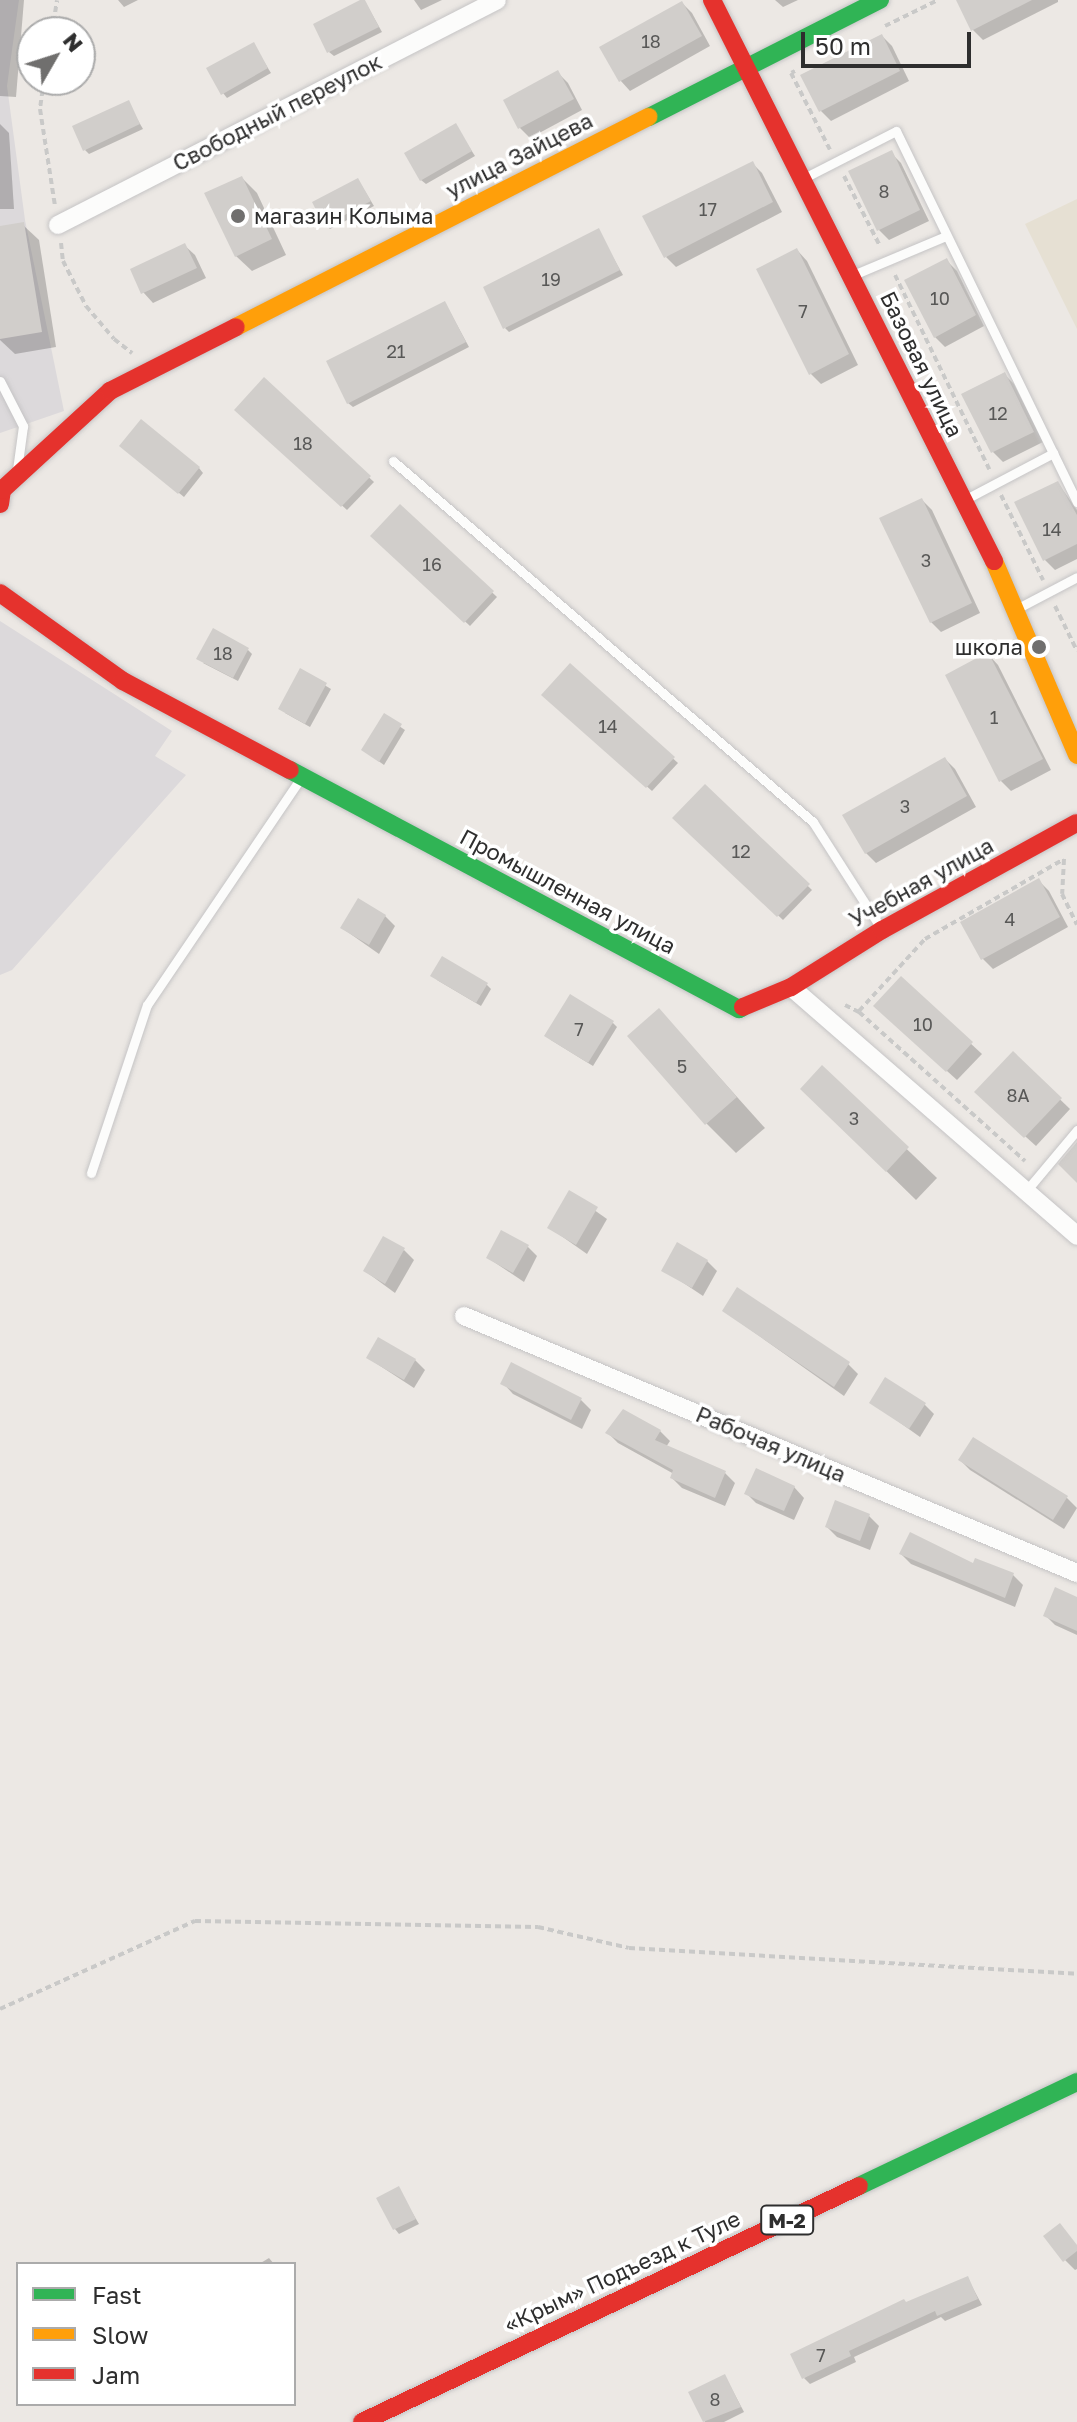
<!DOCTYPE html>
<meta charset="utf-8">
<style>
body{margin:0}
#map{position:relative;width:1077px;height:2422px;overflow:hidden;background:#ece8e4;font-family:"Golos Text",sans-serif}
div>[style]{position:absolute}
.industrial>*{inset:0;background:#dcd9db}
.education>*{inset:0;background:#e6e0d3}
.shadow>*{inset:0;background:#0003}
.building>*{inset:0;background:#d1cecb}
.path>*{height:4px;margin-top:-2px;transform-origin:0;background:repeating-linear-gradient(90deg,#c9c9c8 0 6px,transparent 0 10px)}
.roads{filter:drop-shadow(0 0 2px #c5c4c5) drop-shadow(0 0 2px #c5c4c5)}
.lane>*{height:9px;margin:-4.5px;padding:0 4.5px;transform-origin:4.5px;border-radius:4.5px;background:#fcfcfb}
.street>*{height:18px;margin:-9px;padding:0 9px;transform-origin:9px;border-radius:9px;background:#fcfcfb}
.fast>*{height:18px;margin:-9px;padding:0 9px;transform-origin:9px;border-radius:9px;background:#30b455}
.slow>*{height:18px;margin:-9px;padding:0 9px;transform-origin:9px;border-radius:9px;background:#ff9f0a}
.jam>*{height:18px;margin:-9px;padding:0 9px;transform-origin:9px;border-radius:9px;background:#e5322d}
.dots>*{width:22px;height:22px;translate:-50% -50%;box-sizing:border-box;border:4px solid #fff;border-radius:50%}
span{translate:-50% -50%;white-space:nowrap;text-align:center;line-height:1.15;-webkit-text-stroke:7px #fff;paint-order:stroke}
.number-label{font-size:18px;color:#585857}
.number-label span{-webkit-text-stroke-width:0}
.shield-label span{padding:2px 6px;background:#fff;border:2px solid;border-radius:6px;-webkit-text-stroke-width:0}
.shield-label{font-size:20px;color:#2e2e2e;font-weight:700}
.street-label{font-size:22px;color:#2e2e2e}
.poi-label{font-size:22px;color:#2e2e2e}
.left{translate:0 -50%;text-align:left}
.right{translate:-100% -50%;text-align:right}
.legend{position:absolute;left:16px;top:2262px;width:280px;height:144px;box-sizing:border-box;background:#fff;border:2px solid #ababab;margin:0;padding:10px 14px;list-style:none;font-size:24px;color:#2e2e2e}
.legend li{display:flex;align-items:center;gap:16px;height:40px}
.legend b{width:40px;border:2px solid #ababab}
.north{position:absolute;left:16px;top:16px;width:80px;height:80px;box-sizing:border-box;background:#fff;border:2px solid #ababab;border-radius:50%;rotate:51deg;font-size:22px;font-weight:700;line-height:32px;text-align:center;color:#2e2e2e}
.north::after{content:'';display:block;margin:auto;width:28px;height:36px;background:#706f6e;clip-path:polygon(50% 0,100% 100%,50% 72%,0 100%)}
.scale{position:absolute;left:801px;top:32px;width:170px;height:36px;box-sizing:border-box;border:4px solid #2e2e2e;border-top:0;padding-left:10px;font-size:24px;line-height:28px;white-space:nowrap;color:#2e2e2e;-webkit-text-stroke:6px #fff;paint-order:stroke}
</style>
<div id="map">
<div class="industrial">
<i style="clip-path:polygon(0 0,19px 0,7px 86px,25px 220px,64px 411px,0 433px)"></i>
<i style="clip-path:polygon(0 621px,172px 731px,155px 756px,186px 775px,12px 970px,0 975px)"></i>
</div>
<div class="education">
<i style="clip-path:polygon(1077px 199px,1077px 329px,1025px 224px)"></i>
</div>
<div class="shadow">
<i style="clip-path:polygon(0 0,24px 0,16px 97px,0 96px)"></i>
<i style="clip-path:polygon(118px 0,138px 0,124px 7px)"></i>
<i style="clip-path:polygon(364px 0,382px 32px,334px 56px,329px 52px)"></i>
<i style="clip-path:polygon(414px 0,442px 0,421px 10px)"></i>
<i style="clip-path:polygon(775px 0,798px 0,783px 7px)"></i>
<i style="clip-path:polygon(958px 0,1058px 0,1058px 2px,983px 40px,973px 30px)"></i>
<i style="clip-path:polygon(682px 3px,692px 13px,710px 46px,630px 91px,620px 80px)"></i>
<i style="clip-path:polygon(882px 36px,892px 46px,909px 81px,831px 121px,821px 111px,803px 76px)"></i>
<i style="clip-path:polygon(253px 44px,271px 73px,227px 98px,223px 93px)"></i>
<i style="clip-path:polygon(557px 72px,568px 83px,582px 110px,530px 138px,520px 128px,505px 101px)"></i>
<i style="clip-path:polygon(128px 103px,143px 129px,89px 154px,85px 150px)"></i>
<i style="clip-path:polygon(0 124px,9px 133px,14px 209px,0 209px)"></i>
<i style="clip-path:polygon(455px 125px,475px 156px,426px 184px,421px 180px)"></i>
<i style="clip-path:polygon(891px 153px,901px 163px,929px 221px,889px 240px,879px 230px)"></i>
<i style="clip-path:polygon(752px 163px,762px 173px,782px 212px,676px 267px,666px 257px)"></i>
<i style="clip-path:polygon(242px 178px,257px 193px,286px 255px,252px 271px,236px 256px)"></i>
<i style="clip-path:polygon(358px 180px,374px 206px,330px 229px,326px 225px)"></i>
<i style="clip-path:polygon(23px 225px,39px 240px,56px 347px,15px 354px,0 340px,0 228px)"></i>
<i style="clip-path:polygon(598px 231px,623px 275px,509px 332px,505px 328px)"></i>
<i style="clip-path:polygon(184px 245px,195px 255px,206px 278px,153px 303px,143px 292px)"></i>
<i style="clip-path:polygon(797px 250px,807px 261px,858px 365px,821px 384px,811px 374px)"></i>
<i style="clip-path:polygon(947px 261px,957px 271px,984px 326px,945px 347px,935px 337px)"></i>
<i style="clip-path:polygon(445px 303px,469px 347px,353px 407px,348px 403px)"></i>
<i style="clip-path:polygon(1004px 374px,1014px 384px,1043px 442px,1003px 462px,993px 452px)"></i>
<i style="clip-path:polygon(264px 380px,374px 482px,347px 510px,237px 410px)"></i>
<i style="clip-path:polygon(126px 450px,199px 468px,203px 473px,184px 497px)"></i>
<i style="clip-path:polygon(1058px 483px,1077px 510px,1077px 559px,1055px 570px,1045px 560px,1017px 502px)"></i>
<i style="clip-path:polygon(922px 500px,932px 510px,980px 613px,941px 632px,931px 622px)"></i>
<i style="clip-path:polygon(400px 506px,497px 597px,470px 626px,373px 536px)"></i>
<i style="clip-path:polygon(248px 650px,252px 654px,238px 681px,203px 663px)"></i>
<i style="clip-path:polygon(988px 654px,998px 665px,1051px 770px,1011px 791px,1001px 781px)"></i>
<i style="clip-path:polygon(570px 666px,678px 763px,652px 791px,544px 695px)"></i>
<i style="clip-path:polygon(301px 671px,331px 689px,310px 727px,285px 713px)"></i>
<i style="clip-path:polygon(384px 716px,405px 730px,384px 765px,363px 750px)"></i>
<i style="clip-path:polygon(945px 759px,955px 769px,976px 807px,876px 863px,866px 853px)"></i>
<i style="clip-path:polygon(705px 787px,812px 890px,783px 920px,675px 818px)"></i>
<i style="clip-path:polygon(1039px 881px,1049px 891px,1068px 927px,993px 969px,983px 959px,963px 922px)"></i>
<i style="clip-path:polygon(385px 916px,395px 926px,379px 954px,342px 928px)"></i>
<i style="clip-path:polygon(901px 979px,982px 1054px,957px 1080px,886px 1016px)"></i>
<i style="clip-path:polygon(437px 980px,487px 985px,491px 989px,481px 1006px)"></i>
<i style="clip-path:polygon(659px 1010px,765px 1128px,736px 1153px,706px 1123px)"></i>
<i style="clip-path:polygon(613px 1023px,617px 1027px,593px 1066px,551px 1040px)"></i>
<i style="clip-path:polygon(1013px 1054px,1070px 1109px,1036px 1146px,987px 1102px)"></i>
<i style="clip-path:polygon(822px 1068px,937px 1178px,916px 1200px,832px 1118px)"></i>
<i style="clip-path:polygon(570px 1193px,607px 1219px,587px 1254px,550px 1228px)"></i>
<i style="clip-path:polygon(527px 1246px,537px 1256px,524px 1282px,488px 1258px)"></i>
<i style="clip-path:polygon(404px 1250px,414px 1260px,395px 1293px,365px 1271px)"></i>
<i style="clip-path:polygon(707px 1261px,717px 1271px,703px 1296px,664px 1270px)"></i>
<i style="clip-path:polygon(724px 1311px,848px 1364px,858px 1374px,844px 1396px)"></i>
<i style="clip-path:polygon(368px 1358px,415px 1360px,425px 1370px,414px 1388px)"></i>
<i style="clip-path:polygon(503px 1383px,581px 1400px,591px 1410px,582px 1429px,513px 1394px)"></i>
<i style="clip-path:polygon(871px 1402px,924px 1404px,934px 1414px,920px 1437px)"></i>
<i style="clip-path:polygon(660px 1431px,670px 1441px,666px 1447px,725px 1473px,735px 1483px,725px 1506px,682px 1488px,672px 1478px,674px 1474px,618px 1443px,608px 1433px)"></i>
<i style="clip-path:polygon(973px 1440px,1067px 1498px,1077px 1508px,1064px 1529px,970px 1470px,960px 1460px)"></i>
<i style="clip-path:polygon(794px 1487px,804px 1498px,794px 1520px,756px 1503px,746px 1493px)"></i>
<i style="clip-path:polygon(869px 1516px,879px 1526px,870px 1550px,837px 1537px,827px 1527px)"></i>
<i style="clip-path:polygon(901px 1554px,1013px 1575px,1023px 1585px,1015px 1607px,911px 1564px)"></i>
<i style="clip-path:polygon(1077px 1599px,1077px 1635px,1055px 1625px,1045px 1615px)"></i>
<i style="clip-path:polygon(398px 2189px,419px 2224px,399px 2234px,395px 2229px)"></i>
<i style="clip-path:polygon(1077px 2245px,1077px 2269px,1075px 2270px,1065px 2260px)"></i>
<i style="clip-path:polygon(269px 2258px,274px 2264px,259px 2264px)"></i>
<i style="clip-path:polygon(968px 2279px,982px 2305px,945px 2321px,941px 2317px,854px 2357px,856px 2362px,810px 2384px,804px 2378px,907px 2304px)"></i>
<i style="clip-path:polygon(725px 2376px,744px 2412px,724px 2422px,705px 2422px,691px 2393px)"></i>
</div>
<div class="building">
<i style="clip-path:polygon(360px 0,365px 0,379px 27px,327px 53px,313px 24px)"></i>
<i style="clip-path:polygon(956px 0,1032px 0,971px 31px)"></i>
<i style="clip-path:polygon(682px 1px,702px 36px,619px 82px,599px 47px)"></i>
<i style="clip-path:polygon(882px 34px,900px 71px,819px 112px,800px 75px)"></i>
<i style="clip-path:polygon(254px 42px,268px 68px,221px 95px,206px 68px)"></i>
<i style="clip-path:polygon(558px 70px,574px 99px,518px 129px,503px 100px)"></i>
<i style="clip-path:polygon(129px 100px,140px 124px,83px 151px,72px 126px)"></i>
<i style="clip-path:polygon(456px 123px,472px 151px,420px 181px,404px 153px)"></i>
<i style="clip-path:polygon(892px 150px,920px 210px,877px 231px,848px 171px)"></i>
<i style="clip-path:polygon(753px 161px,773px 202px,664px 258px,642px 216px)"></i>
<i style="clip-path:polygon(242px 176px,272px 239px,235px 257px,204px 193px)"></i>
<i style="clip-path:polygon(358px 178px,371px 201px,324px 226px,312px 202px)"></i>
<i style="clip-path:polygon(24px 222px,42px 332px,0 339px,0 226px)"></i>
<i style="clip-path:polygon(599px 228px,620px 270px,503px 329px,483px 287px)"></i>
<i style="clip-path:polygon(185px 243px,197px 268px,141px 294px,130px 269px)"></i>
<i style="clip-path:polygon(797px 248px,849px 354px,809px 375px,756px 269px)"></i>
<i style="clip-path:polygon(947px 258px,976px 315px,934px 338px,904px 280px)"></i>
<i style="clip-path:polygon(445px 301px,466px 342px,347px 404px,326px 361px)"></i>
<i style="clip-path:polygon(1005px 372px,1034px 432px,991px 453px,961px 394px)"></i>
<i style="clip-path:polygon(264px 377px,371px 476px,341px 507px,234px 410px)"></i>
<i style="clip-path:polygon(141px 419px,200px 467px,178px 494px,119px 446px)"></i>
<i style="clip-path:polygon(1058px 481px,1077px 515px,1077px 544px,1043px 561px,1014px 502px)"></i>
<i style="clip-path:polygon(922px 498px,972px 603px,930px 623px,879px 518px)"></i>
<i style="clip-path:polygon(400px 504px,494px 591px,464px 623px,370px 536px)"></i>
<i style="clip-path:polygon(213px 628px,249px 648px,233px 678px,196px 659px)"></i>
<i style="clip-path:polygon(988px 652px,1043px 759px,999px 782px,945px 675px)"></i>
<i style="clip-path:polygon(570px 663px,675px 757px,646px 788px,541px 695px)"></i>
<i style="clip-path:polygon(300px 668px,327px 683px,305px 724px,278px 709px)"></i>
<i style="clip-path:polygon(384px 713px,402px 724px,379px 762px,361px 750px)"></i>
<i style="clip-path:polygon(945px 757px,967px 796px,865px 854px,842px 815px)"></i>
<i style="clip-path:polygon(705px 784px,810px 884px,777px 917px,672px 818px)"></i>
<i style="clip-path:polygon(1039px 878px,1060px 917px,981px 960px,960px 922px)"></i>
<i style="clip-path:polygon(358px 898px,386px 915px,369px 945px,340px 928px)"></i>
<i style="clip-path:polygon(442px 956px,488px 983px,476px 1003px,430px 976px)"></i>
<i style="clip-path:polygon(901px 976px,973px 1042px,946px 1072px,873px 1006px)"></i>
<i style="clip-path:polygon(570px 994px,614px 1021px,588px 1063px,544px 1036px)"></i>
<i style="clip-path:polygon(659px 1008px,737px 1097px,705px 1125px,627px 1036px)"></i>
<i style="clip-path:polygon(1013px 1051px,1062px 1098px,1024px 1138px,974px 1092px)"></i>
<i style="clip-path:polygon(822px 1065px,909px 1147px,886px 1172px,800px 1089px)"></i>
<i style="clip-path:polygon(1077px 1142px,1077px 1183px,1058px 1164px)"></i>
<i style="clip-path:polygon(569px 1190px,598px 1207px,576px 1245px,547px 1228px)"></i>
<i style="clip-path:polygon(501px 1230px,529px 1245px,513px 1273px,486px 1258px)"></i>
<i style="clip-path:polygon(383px 1236px,405px 1248px,385px 1284px,363px 1271px)"></i>
<i style="clip-path:polygon(677px 1242px,708px 1260px,692px 1288px,661px 1271px)"></i>
<i style="clip-path:polygon(737px 1287px,850px 1362px,834px 1387px,722px 1311px)"></i>
<i style="clip-path:polygon(378px 1337px,416px 1359px,404px 1380px,366px 1358px)"></i>
<i style="clip-path:polygon(511px 1362px,582px 1398px,571px 1420px,500px 1384px)"></i>
<i style="clip-path:polygon(885px 1377px,926px 1403px,909px 1429px,869px 1403px)"></i>
<i style="clip-path:polygon(623px 1409px,661px 1430px,655px 1440px,726px 1471px,715px 1498px,670px 1478px,673px 1470px,605px 1433px)"></i>
<i style="clip-path:polygon(973px 1437px,1068px 1496px,1053px 1520px,958px 1460px)"></i>
<i style="clip-path:polygon(756px 1468px,795px 1486px,784px 1511px,744px 1494px)"></i>
<i style="clip-path:polygon(835px 1500px,870px 1514px,860px 1541px,825px 1527px)"></i>
<i style="clip-path:polygon(910px 1532px,973px 1563px,975px 1558px,1014px 1573px,1005px 1598px,899px 1554px)"></i>
<i style="clip-path:polygon(1055px 1587px,1077px 1597px,1077px 1631px,1043px 1616px)"></i>
<i style="clip-path:polygon(399px 2186px,416px 2219px,393px 2230px,376px 2198px)"></i>
<i style="clip-path:polygon(1060px 2223px,1077px 2245px,1077px 2251px,1063px 2262px,1043px 2236px)"></i>
<i style="clip-path:polygon(968px 2276px,978px 2299px,937px 2316px,935px 2311px,849px 2351px,851px 2356px,802px 2379px,790px 2354px,904px 2299px,906px 2302px)"></i>
<i style="clip-path:polygon(725px 2374px,741px 2407px,703px 2422px,688px 2392px)"></i>
</div>
<div class="path">
<i style="left:885px;top:26px;width:59px;rotate:-26.1deg"></i>
<i style="left:52px;top:32px;width:32px;rotate:-81deg"></i>
<i style="left:795px;top:71px;width:4px;rotate:153deg"></i>
<i style="left:791px;top:73px;width:86px;rotate:63.1deg"></i>
<i style="left:44px;top:80px;width:29px;rotate:98deg"></i>
<i style="left:40px;top:109px;width:98px;rotate:81.2deg"></i>
<i style="left:844px;top:176px;width:79px;rotate:62.8deg"></i>
<i style="left:61px;top:243px;width:18px;rotate:84deg"></i>
<i style="left:63px;top:261px;width:51px;rotate:62.9deg"></i>
<i style="left:86px;top:306px;width:43px;rotate:49.7deg"></i>
<i style="left:114px;top:339px;width:23px;rotate:38deg"></i>
<i style="left:895px;top:275px;width:216px;rotate:64.1deg"></i>
<i style="left:1001px;top:495px;width:95px;rotate:63.7deg"></i>
<i style="left:1055px;top:606px;width:50px;rotate:63.9deg"></i>
<i style="left:1064px;top:859px;width:35px;rotate:93deg"></i>
<i style="left:1062px;top:894px;width:34px;rotate:64deg"></i>
<i style="left:845px;top:1005px;width:16px;rotate:27deg"></i>
<i style="left:859px;top:1012px;width:223px;rotate:41.9deg"></i>
<i style="left:859px;top:1011px;width:98px;rotate:-47.5deg"></i>
<i style="left:925px;top:939px;width:160px;rotate:-29.9deg"></i>
<i style="left:0;top:2009px;width:214px;rotate:-24.3deg"></i>
<i style="left:195px;top:1921px;width:343px;rotate:1deg"></i>
<i style="left:538px;top:1927px;width:93px;rotate:13deg"></i>
<i style="left:629px;top:1948px;width:449px;rotate:3.3deg"></i>
</div>
<div class="roads">
<div class="lane">
<i style="left:806px;top:177px;width:101px;rotate:-27.1deg"></i>
<i style="left:896px;top:131px;width:413px;rotate:64deg"></i>
<i style="left:853px;top:275px;width:101px;rotate:-22.8deg"></i>
<i style="left:0;top:381px;width:51px;rotate:62.9deg"></i>
<i style="left:23px;top:426px;width:44px;rotate:97.8deg"></i>
<i style="left:393px;top:461px;width:554px;rotate:40.68deg"></i>
<i style="left:813px;top:822px;width:128px;rotate:57.4deg"></i>
<i style="left:964px;top:500px;width:101px;rotate:-27.8deg"></i>
<i style="left:1020px;top:607px;width:64px;rotate:-27.8deg"></i>
<i style="left:91px;top:1173px;width:177px;rotate:-71.6deg"></i>
<i style="left:147px;top:1005px;width:273px;rotate:-55.9deg"></i>
<i style="left:1026px;top:1191px;width:80px;rotate:-50.1deg"></i>
</div>
<div class="street">
<i style="left:58px;top:225px;width:493px;rotate:-27.1deg"></i>
<i style="left:791px;top:987px;width:379px;rotate:41deg"></i>
<i style="left:464px;top:1316px;width:665px;rotate:22.75deg"></i>
</div>
<div class="fast">
<i style="left:649px;top:117px;width:259px;rotate:-26.9deg"></i>
<i style="left:290px;top:770px;width:509px;rotate:28.03deg"></i>
<i style="left:739px;top:1009px;width:4px;rotate:-27deg"></i>
<i style="left:859px;top:2186px;width:242px;rotate:-25.5deg"></i>
</div>
<div class="slow">
<i style="left:236px;top:327px;width:463px;rotate:-27deg"></i>
<i style="left:994px;top:561px;width:211px;rotate:66.8deg"></i>
</div>
<div class="jam">
<i style="left:712px;top:0;width:628px;rotate:63.31deg"></i>
<i style="left:0;top:504px;width:14px;rotate:-82deg"></i>
<i style="left:2px;top:490px;width:147px;rotate:-42.5deg"></i>
<i style="left:110px;top:391px;width:141px;rotate:-26.9deg"></i>
<i style="left:0;top:593px;width:151px;rotate:35.6deg"></i>
<i style="left:123px;top:681px;width:189px;rotate:28.1deg"></i>
<i style="left:743px;top:1007px;width:52px;rotate:-22.6deg"></i>
<i style="left:791px;top:987px;width:107px;rotate:-32.1deg"></i>
<i style="left:882px;top:930px;width:222px;rotate:-28.8deg"></i>
<i style="left:362px;top:2422px;width:550px;rotate:-25.4deg"></i>
</div>
</div>
<div class="dots">
<i style="left:238px;top:216px;background:#706f6e"></i>
<i style="left:1039px;top:647px;background:#706f6e"></i>
</div>
<div class="number-label">
<span style="left:651px;top:41px">18</span>
<span style="left:884px;top:191px">8</span>
<span style="left:708px;top:209px">17</span>
<span style="left:551px;top:279px">19</span>
<span style="left:940px;top:298px">10</span>
<span style="left:803px;top:311px">7</span>
<span style="left:396px;top:351px">21</span>
<span style="left:998px;top:413px">12</span>
<span style="left:303px;top:443px">18</span>
<span style="left:1052px;top:529px">14</span>
<span style="left:926px;top:560px">3</span>
<span style="left:432px;top:564px">16</span>
<span style="left:223px;top:653px">18</span>
<span style="left:994px;top:717px">1</span>
<span style="left:608px;top:726px">14</span>
<span style="left:905px;top:806px">3</span>
<span style="left:741px;top:851px">12</span>
<span style="left:1010px;top:919px">4</span>
<span style="left:923px;top:1024px">10</span>
<span style="left:579px;top:1029px">7</span>
<span style="left:682px;top:1066px">5</span>
<span style="left:1018px;top:1095px">8А</span>
<span style="left:854px;top:1118px">3</span>
<span style="left:821px;top:2355px">7</span>
<span style="left:715px;top:2399px">8</span>
</div>
<div class="shield-label">
<span style="left:787px;top:2220px">М-2</span>
</div>
<div class="street-label">
<span style="left:277px;top:112px;rotate:-27deg">Свободный переулок</span>
<span style="left:519px;top:155px;rotate:-27deg">улица Зайцева</span>
<span style="left:922px;top:364px;rotate:64deg">Базовая улица</span>
<span style="left:921px;top:882px;rotate:-29deg">Учебная улица</span>
<span style="left:568px;top:891px;rotate:28deg">Промышленная улица</span>
<span style="left:771px;top:1444px;rotate:23deg">Рабочая улица</span>
<span style="left:622px;top:2271px;rotate:-25deg">«Крым» Подъезд к Туле</span>
</div>
<div class="poi-label">
<span class="left" style="left:254px;top:216px">магазин Колыма</span>
<span class="right" style="left:1023px;top:647px">школа</span>
</div>
<ul class="legend">
<li><b style="height:10px;background:#30b455"></b>Fast</li>
<li><b style="height:10px;background:#ff9f0a"></b>Slow</li>
<li><b style="height:10px;background:#e5322d"></b>Jam</li>
</ul>
<div class="north">N</div>
<div class="scale">50 m</div>
</div>
